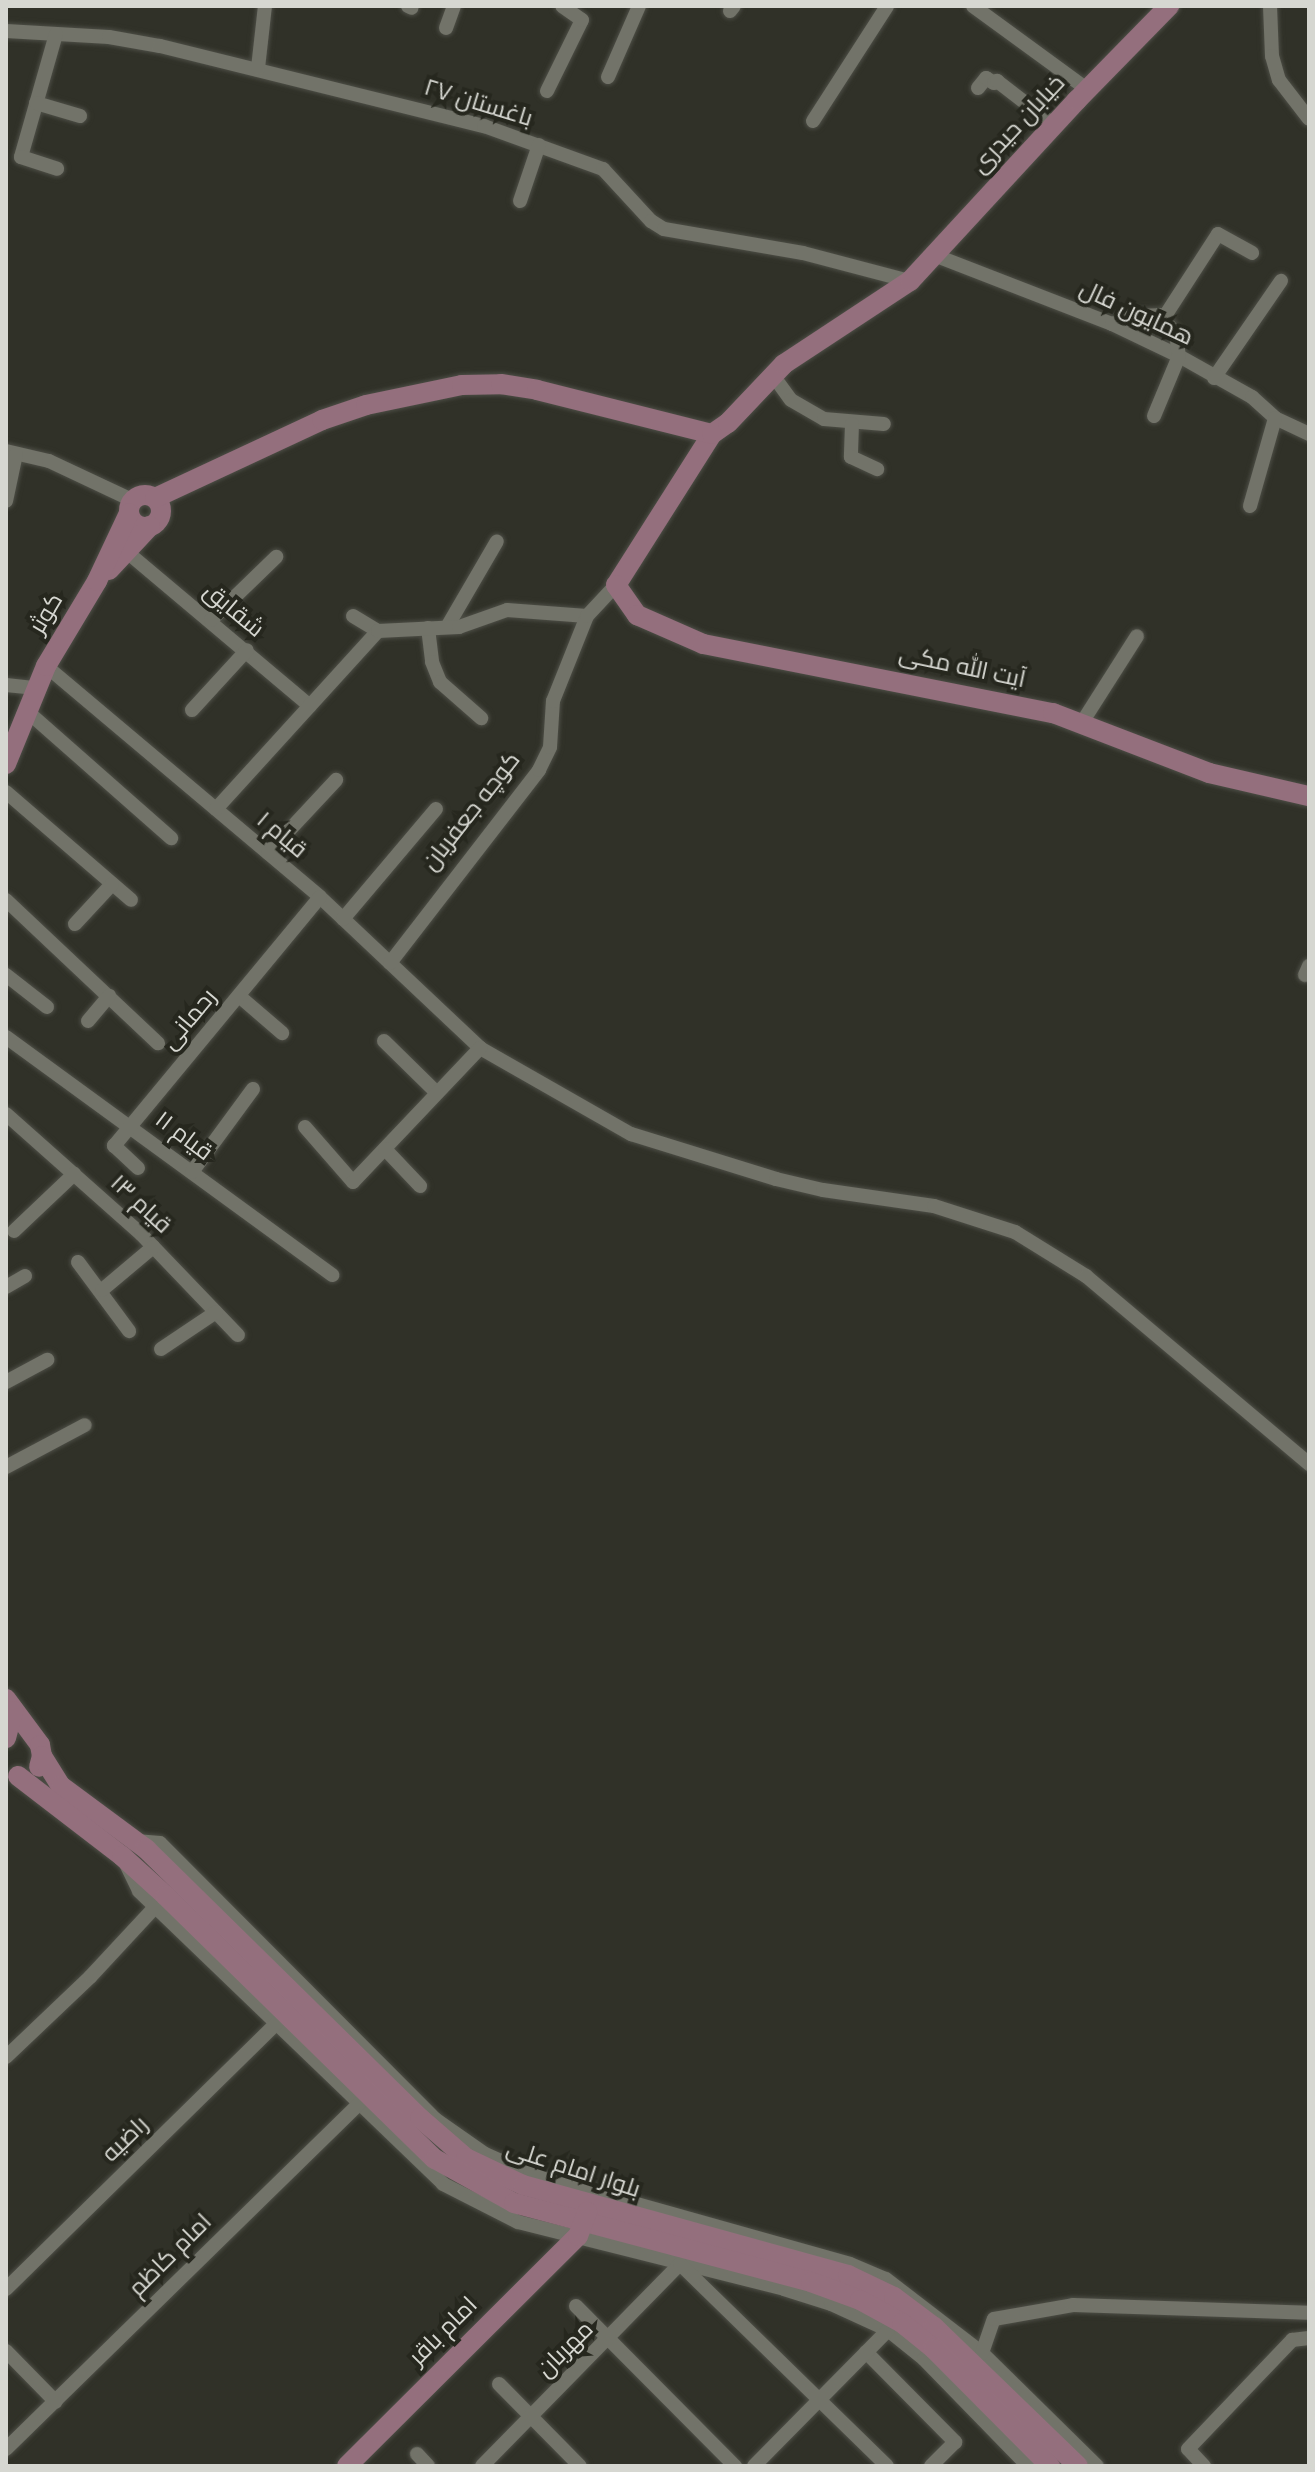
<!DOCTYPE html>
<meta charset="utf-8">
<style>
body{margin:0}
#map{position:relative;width:1315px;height:2472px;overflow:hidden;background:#303128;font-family:Spectral,Cairo,serif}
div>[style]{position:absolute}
.roads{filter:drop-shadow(0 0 2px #4d4e46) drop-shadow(0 0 2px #4d4e46)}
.street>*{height:14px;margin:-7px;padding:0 7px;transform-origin:7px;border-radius:7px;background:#727369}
.secondary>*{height:20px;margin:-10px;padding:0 10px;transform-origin:10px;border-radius:10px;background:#946f7d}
.secondary>.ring{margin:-10px;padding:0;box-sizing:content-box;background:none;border:20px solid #946f7d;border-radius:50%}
span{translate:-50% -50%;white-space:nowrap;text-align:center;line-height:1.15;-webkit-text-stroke:8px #26271e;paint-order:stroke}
.street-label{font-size:24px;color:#d6d7d1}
.frame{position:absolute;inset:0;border:8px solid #d6d7d1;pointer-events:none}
</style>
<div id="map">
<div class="roads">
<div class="street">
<i style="left:408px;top:6px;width:4px;rotate:27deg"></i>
<i style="left:973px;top:6px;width:141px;rotate:36.1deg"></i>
<i style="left:1270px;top:6px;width:50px;rotate:87.7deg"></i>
<i style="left:1272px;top:56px;width:25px;rotate:74deg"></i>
<i style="left:1279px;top:80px;width:49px;rotate:52.4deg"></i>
<i style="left:730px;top:11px;width:6px;rotate:-51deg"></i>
<i style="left:446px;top:28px;width:23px;rotate:-70deg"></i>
<i style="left:6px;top:31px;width:103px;rotate:3.3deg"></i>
<i style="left:109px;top:37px;width:52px;rotate:10deg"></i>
<i style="left:160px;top:46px;width:334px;rotate:13.9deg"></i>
<i style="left:484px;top:126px;width:127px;rotate:19.9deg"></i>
<i style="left:603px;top:169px;width:71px;rotate:47.3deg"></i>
<i style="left:651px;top:221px;width:15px;rotate:32deg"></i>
<i style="left:664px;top:229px;width:141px;rotate:9.8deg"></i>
<i style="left:803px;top:253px;width:111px;rotate:14.7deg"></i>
<i style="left:56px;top:34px;width:128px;rotate:105.9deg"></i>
<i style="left:21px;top:157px;width:38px;rotate:18deg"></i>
<i style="left:258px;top:68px;width:62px;rotate:-83.6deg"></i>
<i style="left:608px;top:77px;width:77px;rotate:-66.4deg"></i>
<i style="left:978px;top:88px;width:13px;rotate:-51deg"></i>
<i style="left:986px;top:78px;width:9px;rotate:32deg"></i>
<i style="left:994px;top:83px;width:4px;rotate:-34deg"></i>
<i style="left:997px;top:81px;width:72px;rotate:37.7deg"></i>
<i style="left:547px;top:91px;width:79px;rotate:-63.8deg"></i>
<i style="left:582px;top:20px;width:24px;rotate:-145deg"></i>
<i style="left:36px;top:103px;width:46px;rotate:16.5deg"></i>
<i style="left:813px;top:121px;width:137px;rotate:-57.2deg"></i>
<i style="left:520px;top:201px;width:59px;rotate:-71.3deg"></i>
<i style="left:934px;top:255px;width:191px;rotate:21.2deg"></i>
<i style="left:1112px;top:324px;width:74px;rotate:25.5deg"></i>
<i style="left:1179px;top:356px;width:84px;rotate:29.3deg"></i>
<i style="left:1252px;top:397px;width:31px;rotate:42deg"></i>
<i style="left:1275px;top:418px;width:38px;rotate:25deg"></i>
<i style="left:1163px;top:319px;width:101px;rotate:-57.1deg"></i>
<i style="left:1218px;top:234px;width:39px;rotate:29deg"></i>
<i style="left:1112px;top:324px;width:23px;rotate:-20deg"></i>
<i style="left:1134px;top:316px;width:25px;rotate:-2deg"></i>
<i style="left:1159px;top:315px;width:25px;rotate:47deg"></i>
<i style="left:1176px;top:333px;width:23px;rotate:83deg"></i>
<i style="left:1179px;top:356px;width:65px;rotate:112.6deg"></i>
<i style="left:772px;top:374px;width:32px;rotate:54deg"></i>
<i style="left:791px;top:400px;width:38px;rotate:30deg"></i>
<i style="left:824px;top:419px;width:60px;rotate:4.8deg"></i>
<i style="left:1214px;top:378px;width:118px;rotate:-55.4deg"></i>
<i style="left:852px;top:424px;width:33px;rotate:92deg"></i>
<i style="left:851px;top:457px;width:29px;rotate:25deg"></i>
<i style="left:6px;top:451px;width:44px;rotate:13.1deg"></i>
<i style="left:49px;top:461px;width:92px;rotate:25.2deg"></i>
<i style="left:6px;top:501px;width:48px;rotate:-78deg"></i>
<i style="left:1250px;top:506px;width:91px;rotate:-74.1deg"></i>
<i style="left:127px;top:552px;width:239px;rotate:40.1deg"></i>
<i style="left:353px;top:616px;width:29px;rotate:31deg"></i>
<i style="left:211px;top:620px;width:91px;rotate:-44.1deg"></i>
<i style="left:447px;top:627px;width:99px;rotate:-59.8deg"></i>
<i style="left:428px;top:628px;width:34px;rotate:83deg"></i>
<i style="left:432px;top:662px;width:22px;rotate:68deg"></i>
<i style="left:440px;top:682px;width:55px;rotate:41.3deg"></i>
<i style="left:46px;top:666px;width:358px;rotate:40.1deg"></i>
<i style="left:320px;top:897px;width:220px;rotate:43.3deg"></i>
<i style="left:480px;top:1048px;width:174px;rotate:29.7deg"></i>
<i style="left:631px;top:1134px;width:152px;rotate:17.2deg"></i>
<i style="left:776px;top:1179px;width:48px;rotate:13.2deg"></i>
<i style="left:823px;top:1190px;width:112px;rotate:8.2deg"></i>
<i style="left:934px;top:1206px;width:85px;rotate:17.8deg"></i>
<i style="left:1015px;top:1232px;width:84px;rotate:31.8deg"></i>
<i style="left:1086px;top:1276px;width:292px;rotate:40.1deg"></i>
<i style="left:6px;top:685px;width:30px;rotate:6deg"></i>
<i style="left:192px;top:710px;width:81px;rotate:-47.5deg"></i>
<i style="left:28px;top:712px;width:191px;rotate:41.4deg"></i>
<i style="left:1081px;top:724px;width:104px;rotate:-57.5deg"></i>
<i style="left:6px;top:792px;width:165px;rotate:40.8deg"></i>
<i style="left:216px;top:809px;width:241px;rotate:-47.7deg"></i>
<i style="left:378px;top:631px;width:81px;rotate:-2.8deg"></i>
<i style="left:459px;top:627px;width:51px;rotate:-19.5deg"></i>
<i style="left:507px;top:610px;width:80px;rotate:4.3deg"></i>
<i style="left:268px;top:853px;width:100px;rotate:-47deg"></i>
<i style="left:6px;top:900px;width:209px;rotate:43.3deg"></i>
<i style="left:343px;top:919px;width:144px;rotate:-49.8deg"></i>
<i style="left:75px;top:924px;width:54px;rotate:-47.2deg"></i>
<i style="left:390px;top:963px;width:244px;rotate:-52.3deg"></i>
<i style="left:539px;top:770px;width:25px;rotate:-64deg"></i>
<i style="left:550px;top:747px;width:46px;rotate:-86.3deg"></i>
<i style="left:553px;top:701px;width:92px;rotate:-68.2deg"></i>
<i style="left:587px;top:616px;width:42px;rotate:-46.9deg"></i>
<i style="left:6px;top:975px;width:52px;rotate:38deg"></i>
<i style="left:1305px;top:975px;width:10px;rotate:-66deg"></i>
<i style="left:239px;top:996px;width:57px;rotate:40.7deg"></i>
<i style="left:88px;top:1021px;width:33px;rotate:-50deg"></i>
<i style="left:6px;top:1037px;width:404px;rotate:36.1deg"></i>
<i style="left:384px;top:1041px;width:74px;rotate:44.5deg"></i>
<i style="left:6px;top:1114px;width:181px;rotate:41.6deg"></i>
<i style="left:141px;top:1234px;width:140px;rotate:46.2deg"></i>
<i style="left:305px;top:1127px;width:73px;rotate:48.9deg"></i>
<i style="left:353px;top:1182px;width:185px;rotate:-46.5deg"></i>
<i style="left:385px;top:1149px;width:51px;rotate:46.6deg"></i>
<i style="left:138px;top:1168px;width:33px;rotate:-137deg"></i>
<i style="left:114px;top:1146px;width:323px;rotate:-50.4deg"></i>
<i style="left:192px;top:1172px;width:103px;rotate:-53.7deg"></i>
<i style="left:14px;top:1231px;width:83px;rotate:-43.5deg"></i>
<i style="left:78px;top:1262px;width:86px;rotate:53.5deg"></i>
<i style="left:6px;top:1287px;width:22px;rotate:-30deg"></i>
<i style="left:102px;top:1290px;width:67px;rotate:-40.1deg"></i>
<i style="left:161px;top:1349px;width:66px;rotate:-33.9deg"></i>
<i style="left:6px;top:1382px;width:47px;rotate:-28.2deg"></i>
<i style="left:6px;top:1467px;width:89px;rotate:-28deg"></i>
<i style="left:136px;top:1841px;width:24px;rotate:5deg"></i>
<i style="left:160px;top:1843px;width:390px;rotate:45.1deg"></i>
<i style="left:435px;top:2119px;width:61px;rotate:35deg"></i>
<i style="left:485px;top:2154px;width:49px;rotate:24deg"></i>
<i style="left:530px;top:2174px;width:332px;rotate:15.7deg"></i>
<i style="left:850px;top:2264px;width:39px;rotate:23deg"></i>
<i style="left:886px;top:2279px;width:121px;rotate:37.6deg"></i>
<i style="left:982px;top:2353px;width:161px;rotate:44.5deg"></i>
<i style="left:126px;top:1864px;width:30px;rotate:64deg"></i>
<i style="left:139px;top:1891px;width:422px;rotate:43.9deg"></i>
<i style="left:443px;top:2184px;width:84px;rotate:26.9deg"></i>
<i style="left:518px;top:2222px;width:274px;rotate:14.1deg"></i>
<i style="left:784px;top:2289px;width:49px;rotate:17.7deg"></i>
<i style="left:831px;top:2304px;width:63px;rotate:24.5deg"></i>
<i style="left:888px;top:2330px;width:46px;rotate:38.9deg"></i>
<i style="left:924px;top:2359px;width:149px;rotate:45.8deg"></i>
<i style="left:6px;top:2057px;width:117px;rotate:-43.6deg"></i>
<i style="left:91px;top:1976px;width:96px;rotate:-47.1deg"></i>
<i style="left:6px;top:2289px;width:380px;rotate:-44.5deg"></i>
<i style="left:576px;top:2306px;width:226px;rotate:45.2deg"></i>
<i style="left:6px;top:2351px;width:71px;rotate:45.6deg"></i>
<i style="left:866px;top:2352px;width:127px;rotate:45.3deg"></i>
<i style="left:955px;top:2442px;width:34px;rotate:135deg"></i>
<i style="left:982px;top:2353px;width:36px;rotate:-71deg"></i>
<i style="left:994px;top:2319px;width:80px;rotate:-10deg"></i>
<i style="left:1073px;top:2305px;width:236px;rotate:1.9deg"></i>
<i style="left:499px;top:2384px;width:115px;rotate:45.4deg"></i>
<i style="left:6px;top:2449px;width:502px;rotate:-44.35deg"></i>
<i style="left:417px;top:2454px;width:16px;rotate:47deg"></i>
<i style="left:482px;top:2466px;width:283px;rotate:-45.6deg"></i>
<i style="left:680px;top:2264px;width:289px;rotate:44.3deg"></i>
<i style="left:754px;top:2466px;width:191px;rotate:-45.4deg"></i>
<i style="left:1204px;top:2466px;width:23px;rotate:-133deg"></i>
<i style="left:1188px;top:2449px;width:151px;rotate:-46.3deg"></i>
<i style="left:1292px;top:2340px;width:17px;rotate:-7deg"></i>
</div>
<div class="secondary">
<i style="left:712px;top:434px;width:179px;rotate:122.4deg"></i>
<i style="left:616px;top:585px;width:37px;rotate:55deg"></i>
<i style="left:637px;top:615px;width:72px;rotate:23.7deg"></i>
<i style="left:703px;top:644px;width:357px;rotate:11.2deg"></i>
<i style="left:1053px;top:713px;width:167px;rotate:21deg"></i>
<i style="left:1209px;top:773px;width:103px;rotate:13deg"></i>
<i class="ring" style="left:129px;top:495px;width:12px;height:12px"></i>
<i style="left:155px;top:498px;width:184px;rotate:-25deg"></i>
<i style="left:322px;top:420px;width:46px;rotate:-18.8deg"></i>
<i style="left:366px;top:405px;width:98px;rotate:-11.8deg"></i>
<i style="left:462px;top:385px;width:39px;rotate:-1deg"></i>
<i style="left:501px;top:384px;width:36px;rotate:9deg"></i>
<i style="left:537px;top:390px;width:180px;rotate:14.1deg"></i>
<i style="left:712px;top:434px;width:19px;rotate:-35deg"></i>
<i style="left:728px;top:423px;width:81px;rotate:-46.5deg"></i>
<i style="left:784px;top:364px;width:151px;rotate:-33.4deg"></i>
<i style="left:910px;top:281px;width:246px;rotate:-47.3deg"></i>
<i style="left:1077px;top:100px;width:132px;rotate:-45.6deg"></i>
<i style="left:109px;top:570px;width:60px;rotate:-47deg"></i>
<i style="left:6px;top:764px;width:106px;rotate:-67.8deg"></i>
<i style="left:46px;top:666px;width:99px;rotate:-59deg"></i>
<i style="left:97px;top:581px;width:75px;rotate:-64.8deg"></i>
<i style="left:6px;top:1699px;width:57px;rotate:53.5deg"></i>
<i style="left:40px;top:1745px;width:11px;rotate:80deg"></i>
<i style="left:42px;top:1756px;width:11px;rotate:105deg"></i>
<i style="left:6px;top:1738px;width:28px;rotate:-75deg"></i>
<i style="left:42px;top:1756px;width:36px;rotate:58deg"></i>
<i style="left:61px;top:1786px;width:106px;rotate:36.5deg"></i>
<i style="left:146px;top:1849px;width:384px;rotate:44.5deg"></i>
<i style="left:420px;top:2118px;width:61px;rotate:41deg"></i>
<i style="left:466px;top:2158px;width:63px;rotate:25.3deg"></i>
<i style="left:523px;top:2185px;width:337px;rotate:15.5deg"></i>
<i style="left:848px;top:2275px;width:51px;rotate:25.6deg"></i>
<i style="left:894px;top:2297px;width:50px;rotate:36.9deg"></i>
<i style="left:934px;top:2327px;width:200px;rotate:44deg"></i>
<i style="left:18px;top:1776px;width:131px;rotate:37.6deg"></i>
<i style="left:122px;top:1856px;width:59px;rotate:42.3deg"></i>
<i style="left:166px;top:1896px;width:376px;rotate:44.4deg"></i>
<i style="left:435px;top:2159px;width:90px;rotate:29.1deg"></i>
<i style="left:514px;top:2203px;width:307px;rotate:14.9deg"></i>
<i style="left:811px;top:2282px;width:52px;rotate:20.2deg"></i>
<i style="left:860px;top:2300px;width:48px;rotate:28.7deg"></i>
<i style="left:902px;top:2323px;width:41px;rotate:39.1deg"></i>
<i style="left:934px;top:2349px;width:165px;rotate:45.2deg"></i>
<i style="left:347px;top:2466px;width:326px;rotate:-44.9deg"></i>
<i style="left:578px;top:2236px;width:26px;rotate:-69deg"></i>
</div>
</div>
<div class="street-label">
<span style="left:478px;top:104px;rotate:17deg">باغستان ۲۷</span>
<span style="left:1019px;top:125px;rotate:-47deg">خیابان حیدری</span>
<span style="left:1136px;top:314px;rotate:25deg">همایون فال</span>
<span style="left:233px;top:611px;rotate:40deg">شقایق</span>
<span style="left:47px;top:614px;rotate:-59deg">کوثر</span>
<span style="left:962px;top:668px;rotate:12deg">آیت الله مکی</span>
<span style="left:472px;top:812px;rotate:-52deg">کوچه جعفریان</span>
<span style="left:281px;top:836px;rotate:40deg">قیام ۱</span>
<span style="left:190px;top:1020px;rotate:-50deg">رحمانی</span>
<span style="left:183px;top:1137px;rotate:37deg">قیام ۱۱</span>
<span style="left:140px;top:1205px;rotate:43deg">قیام ۱۳</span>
<span style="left:126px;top:2140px;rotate:-44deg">راضیه</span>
<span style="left:573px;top:2170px;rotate:18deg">بلوار امام علی</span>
<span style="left:171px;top:2256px;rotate:-45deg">امام کاظم</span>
<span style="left:444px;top:2332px;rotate:-45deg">امام باقر</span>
<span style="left:566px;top:2350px;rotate:-45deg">مهربان</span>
</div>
<div class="frame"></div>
</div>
